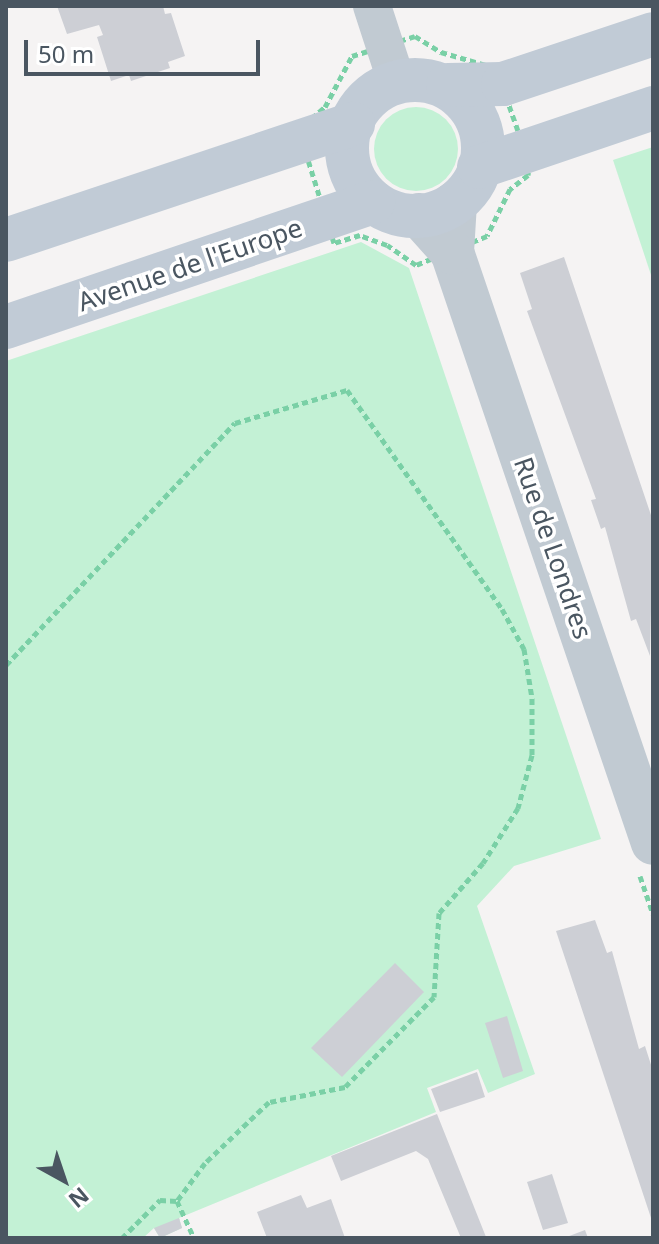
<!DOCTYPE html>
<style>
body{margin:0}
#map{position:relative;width:659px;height:1244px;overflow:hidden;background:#f5f3f3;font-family:"Noto Sans",sans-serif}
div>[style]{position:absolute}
.green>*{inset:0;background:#c3f1d5}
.round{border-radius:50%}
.building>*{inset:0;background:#cdcfd5}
.path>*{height:5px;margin-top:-2.5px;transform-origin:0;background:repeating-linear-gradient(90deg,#7ad0a6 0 6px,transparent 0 10px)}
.minor>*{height:38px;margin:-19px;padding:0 19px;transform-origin:19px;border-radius:19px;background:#c1cad2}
.tertiary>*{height:44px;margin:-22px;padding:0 22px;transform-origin:22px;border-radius:22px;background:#c1cad2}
.secondary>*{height:44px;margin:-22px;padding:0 22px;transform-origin:22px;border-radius:22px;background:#c1cbd6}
.secondary>.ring{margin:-22px;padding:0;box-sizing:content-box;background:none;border:44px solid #c1cbd6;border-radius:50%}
span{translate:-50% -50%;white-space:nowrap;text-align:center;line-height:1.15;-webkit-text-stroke:7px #fff;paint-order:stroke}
.street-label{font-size:26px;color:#4a5661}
.frame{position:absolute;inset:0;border:8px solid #4a5661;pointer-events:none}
.north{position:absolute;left:24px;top:1140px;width:80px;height:80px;-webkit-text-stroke:6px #fff;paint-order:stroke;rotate:140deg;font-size:22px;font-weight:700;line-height:32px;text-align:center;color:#4a5661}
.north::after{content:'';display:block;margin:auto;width:28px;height:36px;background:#4a5661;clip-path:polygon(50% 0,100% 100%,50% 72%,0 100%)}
.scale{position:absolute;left:24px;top:40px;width:236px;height:36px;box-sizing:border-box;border:4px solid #4a5661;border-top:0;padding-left:10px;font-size:24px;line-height:28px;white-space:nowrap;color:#4a5661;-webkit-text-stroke:6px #fff;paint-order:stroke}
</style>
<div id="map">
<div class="green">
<i class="round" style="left:374px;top:107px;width:84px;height:84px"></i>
<i style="clip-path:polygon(653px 147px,653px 281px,613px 160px)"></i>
<i style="clip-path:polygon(361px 242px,409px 268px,601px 839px,514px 866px,477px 906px,535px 1074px,488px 1093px,478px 1069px,427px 1088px,436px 1112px,179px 1218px,182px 1228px,160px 1238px,154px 1228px,143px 1238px,6px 1238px,6px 361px)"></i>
</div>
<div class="building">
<i style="clip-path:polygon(57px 6px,163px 6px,165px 14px,171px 13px,185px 56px,168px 62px,170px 68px,131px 81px,129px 75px,111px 81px,97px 37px,103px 35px,99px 25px,67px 34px)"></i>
<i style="clip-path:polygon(564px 257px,653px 521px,650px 656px,636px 619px,631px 621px,605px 527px,601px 529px,591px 500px,596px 499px,527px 311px,532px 309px,520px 273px)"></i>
<i style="clip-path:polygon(595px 920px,607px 953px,612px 951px,639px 1049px,645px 1046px,653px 1071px,653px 1224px,556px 931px)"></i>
<i style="clip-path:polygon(395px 963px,424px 992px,342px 1077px,311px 1048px)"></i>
<i style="clip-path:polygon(507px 1016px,523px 1071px,503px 1078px,485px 1023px)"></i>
<i style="clip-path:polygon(477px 1072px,485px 1097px,440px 1112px,431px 1089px)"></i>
<i style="clip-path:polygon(437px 1114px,486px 1237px,461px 1238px,428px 1159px,416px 1151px,341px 1181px,331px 1156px)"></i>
<i style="clip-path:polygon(552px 1174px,568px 1223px,543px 1230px,527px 1182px)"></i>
<i style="clip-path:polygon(301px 1195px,307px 1208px,331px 1199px,345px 1238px,267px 1238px,257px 1212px)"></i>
<i style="clip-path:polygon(179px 1218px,182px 1228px,160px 1238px,154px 1228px)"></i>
<i style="clip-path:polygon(585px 1230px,588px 1238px,564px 1238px)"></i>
</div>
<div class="path">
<i style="left:415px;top:36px;width:31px;rotate:32deg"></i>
<i style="left:441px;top:52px;width:57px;rotate:16.2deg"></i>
<i style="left:496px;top:68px;width:100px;rotate:70.7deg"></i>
<i style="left:529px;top:162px;width:13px;rotate:94deg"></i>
<i style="left:528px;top:175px;width:23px;rotate:142deg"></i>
<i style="left:510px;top:189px;width:52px;rotate:116.1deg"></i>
<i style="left:487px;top:236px;width:77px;rotate:157.8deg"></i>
<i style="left:416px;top:265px;width:35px;rotate:-145deg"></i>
<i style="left:387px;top:245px;width:29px;rotate:-160deg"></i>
<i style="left:360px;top:235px;width:27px;rotate:163deg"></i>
<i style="left:334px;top:243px;width:108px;rotate:-107.3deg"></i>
<i style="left:302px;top:140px;width:15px;rotate:-82deg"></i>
<i style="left:304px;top:125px;width:28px;rotate:-41deg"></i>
<i style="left:325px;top:107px;width:58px;rotate:-62.1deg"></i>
<i style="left:352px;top:56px;width:66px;rotate:-17.6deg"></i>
<i style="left:6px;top:665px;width:333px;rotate:-46.6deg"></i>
<i style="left:235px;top:423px;width:117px;rotate:-16.4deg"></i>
<i style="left:347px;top:390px;width:268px;rotate:54.7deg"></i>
<i style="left:502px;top:609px;width:46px;rotate:61.2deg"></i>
<i style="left:524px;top:649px;width:50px;rotate:80.7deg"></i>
<i style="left:532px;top:698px;width:57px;rotate:90deg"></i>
<i style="left:532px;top:755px;width:55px;rotate:104.8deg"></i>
<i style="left:518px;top:808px;width:65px;rotate:122.5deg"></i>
<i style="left:483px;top:863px;width:67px;rotate:131.3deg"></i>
<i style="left:439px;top:913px;width:84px;rotate:93.4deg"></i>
<i style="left:434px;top:997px;width:127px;rotate:134.7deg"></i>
<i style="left:345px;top:1087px;width:77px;rotate:168.8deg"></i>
<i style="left:269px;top:1102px;width:88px;rotate:136.4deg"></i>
<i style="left:205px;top:1163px;width:47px;rotate:126.4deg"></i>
<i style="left:640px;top:876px;width:40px;rotate:71.1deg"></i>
<i style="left:177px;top:1201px;width:41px;rotate:65.3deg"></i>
<i style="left:122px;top:1238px;width:54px;rotate:-45deg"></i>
<i style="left:160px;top:1200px;width:17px;rotate:3deg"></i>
</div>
<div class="minor">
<i style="left:372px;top:6px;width:81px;rotate:72deg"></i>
</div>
<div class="tertiary">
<i style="left:455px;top:203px;width:49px;rotate:93.5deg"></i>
<i style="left:452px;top:252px;width:624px;rotate:71.22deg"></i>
<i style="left:419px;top:215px;width:50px;rotate:48.3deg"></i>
</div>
<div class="secondary">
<i class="ring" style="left:347px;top:80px;width:92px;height:92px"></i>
<i style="left:448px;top:85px;width:55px;rotate:-1deg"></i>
<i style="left:503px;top:84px;width:158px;rotate:-18.4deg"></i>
<i style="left:479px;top:167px;width:184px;rotate:-18.7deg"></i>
<i style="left:6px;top:240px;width:366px;rotate:-18.5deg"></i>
<i style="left:6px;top:327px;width:388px;rotate:-18.8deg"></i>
</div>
<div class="street-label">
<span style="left:190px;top:265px;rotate:-19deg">Avenue de l'Europe</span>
<span style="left:553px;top:548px;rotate:71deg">Rue de Londres</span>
</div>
<div class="frame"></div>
<div class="north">N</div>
<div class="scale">50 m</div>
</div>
